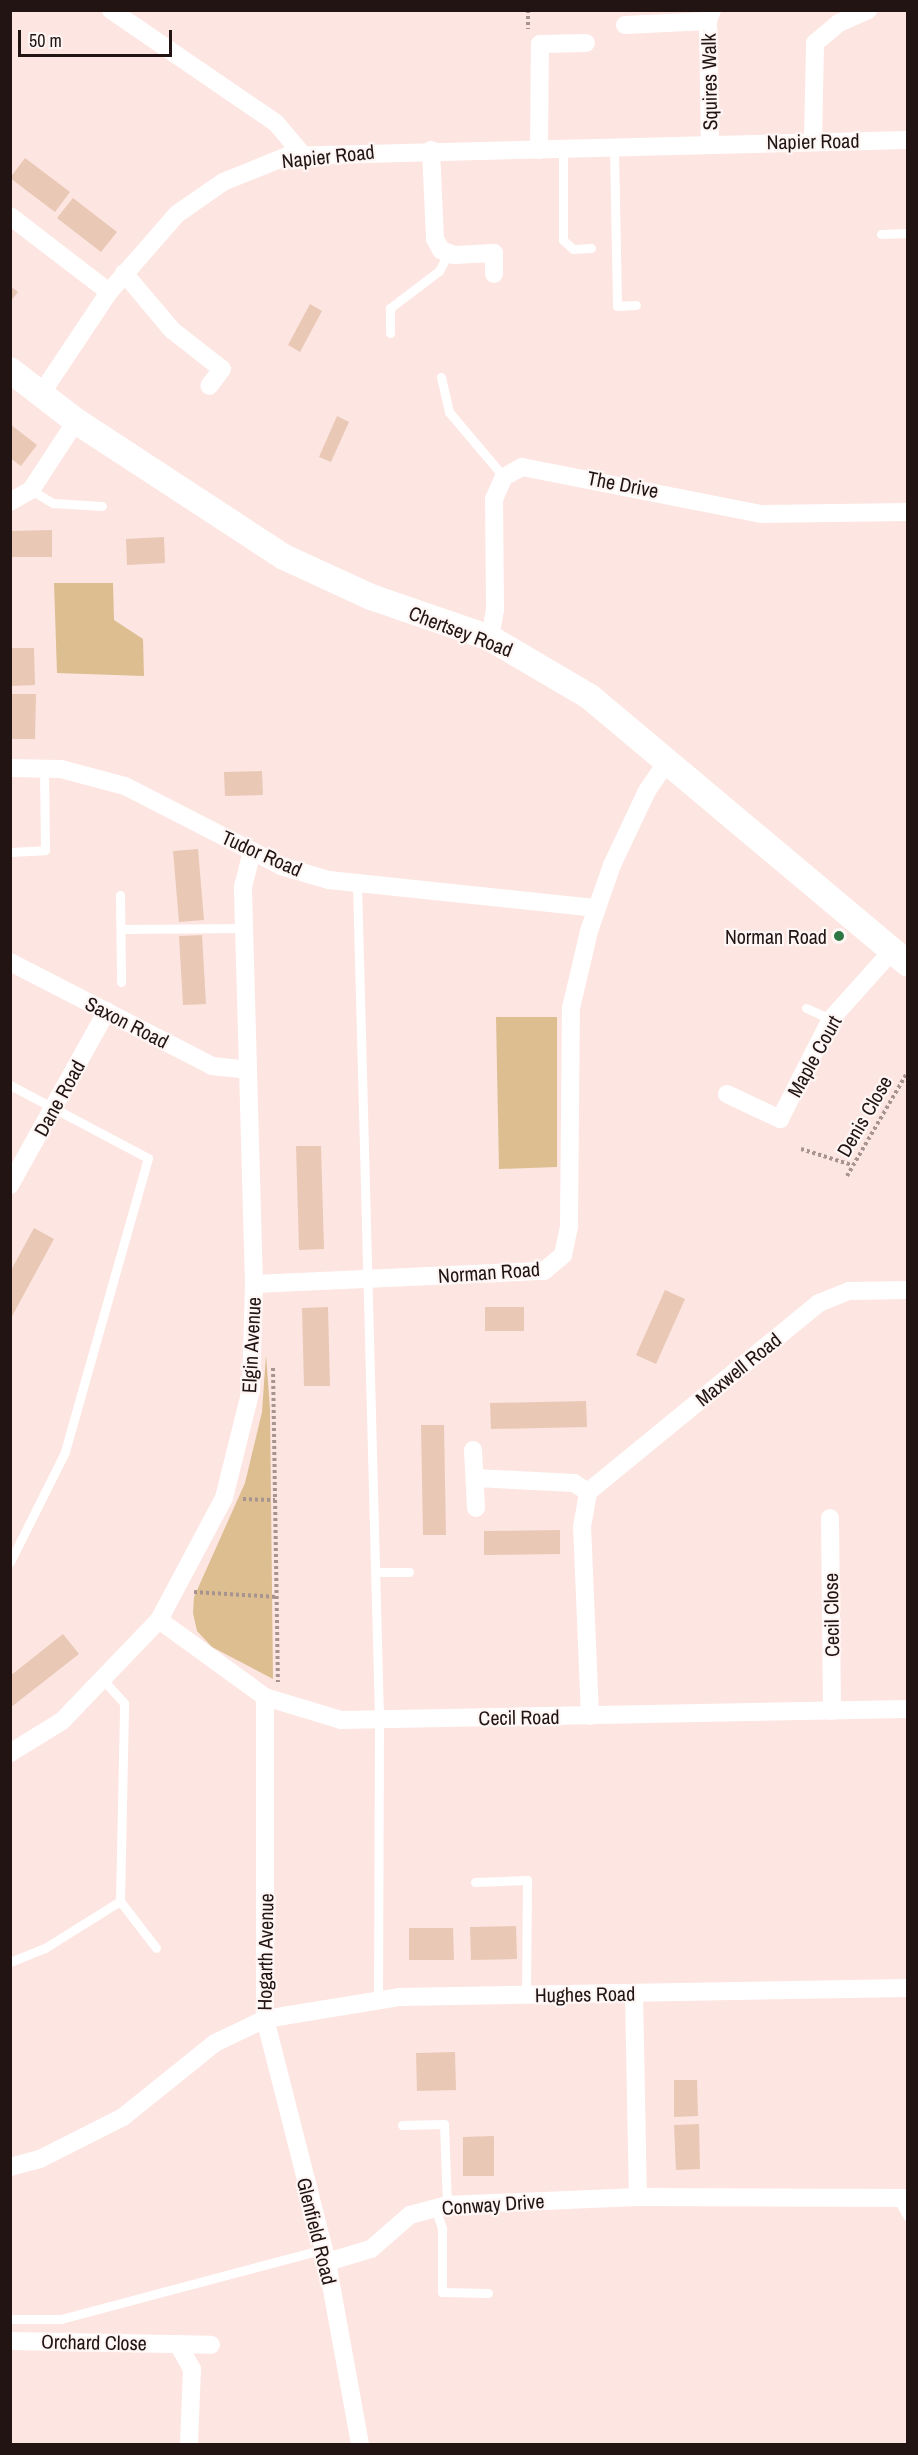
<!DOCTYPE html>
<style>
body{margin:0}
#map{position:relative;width:918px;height:2455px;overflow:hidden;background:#fde5e1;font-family:"Archivo Narrow",sans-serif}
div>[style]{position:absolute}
.green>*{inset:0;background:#dcbe91}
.building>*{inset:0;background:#e9c9b6}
.path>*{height:4px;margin-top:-2px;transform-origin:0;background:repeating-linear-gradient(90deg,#a79490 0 3px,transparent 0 6px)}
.lane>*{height:9px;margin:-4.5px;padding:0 4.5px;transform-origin:4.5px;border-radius:4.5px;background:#fff}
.street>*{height:18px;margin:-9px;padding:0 9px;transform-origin:9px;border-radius:9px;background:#fff}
.secondary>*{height:26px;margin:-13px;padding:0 13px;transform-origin:13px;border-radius:13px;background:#fff}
.dots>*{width:16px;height:16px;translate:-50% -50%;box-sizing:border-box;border:3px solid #fef6f5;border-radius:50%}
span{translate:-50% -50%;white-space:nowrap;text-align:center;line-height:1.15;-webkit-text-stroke:4.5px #fef6f5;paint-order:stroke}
.street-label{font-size:20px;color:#211412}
.poi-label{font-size:20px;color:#211412}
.right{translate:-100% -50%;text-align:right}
.frame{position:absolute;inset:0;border:12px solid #211412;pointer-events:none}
.scale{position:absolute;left:18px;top:30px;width:154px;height:27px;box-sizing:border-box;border:3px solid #211412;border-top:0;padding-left:8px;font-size:18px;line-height:21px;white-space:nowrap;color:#211412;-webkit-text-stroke:4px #fef6f5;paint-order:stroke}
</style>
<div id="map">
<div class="green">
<i style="clip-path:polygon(54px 583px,113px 583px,114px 620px,143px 639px,144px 676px,57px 673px)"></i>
<i style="clip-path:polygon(496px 1017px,557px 1017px,557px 1167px,499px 1169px)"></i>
<i style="clip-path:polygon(266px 1355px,270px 1409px,273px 1679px,212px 1647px,197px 1631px,193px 1613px,194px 1597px,245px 1483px,262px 1412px)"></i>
</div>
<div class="building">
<i style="clip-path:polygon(25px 158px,70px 192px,55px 212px,10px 178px)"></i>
<i style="clip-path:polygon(73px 198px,117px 232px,101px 252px,57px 218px)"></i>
<i style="clip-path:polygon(10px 286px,18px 292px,10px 302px)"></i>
<i style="clip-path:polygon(310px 304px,322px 311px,300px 352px,288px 345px)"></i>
<i style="clip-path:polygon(337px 416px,349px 422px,331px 462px,319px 457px)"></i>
<i style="clip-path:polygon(10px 424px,37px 445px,21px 466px,10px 458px)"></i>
<i style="clip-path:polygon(52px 530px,52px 557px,10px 557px,10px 531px)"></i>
<i style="clip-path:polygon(164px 537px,165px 563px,127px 565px,126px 539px)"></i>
<i style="clip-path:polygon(10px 648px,34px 648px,35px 685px,10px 686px)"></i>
<i style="clip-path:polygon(10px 694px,36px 694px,35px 739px,10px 739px)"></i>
<i style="clip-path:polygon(262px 771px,263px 795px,225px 796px,224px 772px)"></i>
<i style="clip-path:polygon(198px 849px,204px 920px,179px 922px,173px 851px)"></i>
<i style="clip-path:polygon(202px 935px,206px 1004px,183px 1005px,179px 936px)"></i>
<i style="clip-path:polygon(296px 1146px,321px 1146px,324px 1249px,299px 1250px)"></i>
<i style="clip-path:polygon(34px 1228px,54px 1239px,10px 1320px,10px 1272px)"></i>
<i style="clip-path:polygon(665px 1290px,685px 1299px,656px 1364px,636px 1355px)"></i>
<i style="clip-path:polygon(328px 1307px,330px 1386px,304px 1386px,302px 1308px)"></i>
<i style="clip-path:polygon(485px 1307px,524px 1307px,524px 1331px,485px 1331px)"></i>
<i style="clip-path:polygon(586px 1401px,587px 1427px,491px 1429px,490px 1403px)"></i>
<i style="clip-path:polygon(421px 1425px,444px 1425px,446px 1535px,423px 1535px)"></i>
<i style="clip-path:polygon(560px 1530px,560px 1554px,484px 1555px,484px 1531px)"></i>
<i style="clip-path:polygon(63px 1634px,79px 1654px,10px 1708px,10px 1676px)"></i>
<i style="clip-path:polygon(516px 1926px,517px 1959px,471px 1960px,470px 1927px)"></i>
<i style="clip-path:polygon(409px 1928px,453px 1928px,454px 1960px,409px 1960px)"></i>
<i style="clip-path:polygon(455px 2052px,456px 2090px,417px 2091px,416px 2053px)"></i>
<i style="clip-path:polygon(674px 2080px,697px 2080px,698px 2116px,674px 2117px)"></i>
<i style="clip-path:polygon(699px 2124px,700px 2169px,676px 2170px,674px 2125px)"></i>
<i style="clip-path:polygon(494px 2136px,494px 2176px,463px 2176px,463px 2137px)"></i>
</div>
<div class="path">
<i style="left:528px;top:10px;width:19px;rotate:90deg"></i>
<i style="left:801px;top:1149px;width:53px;rotate:17.4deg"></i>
<i style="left:847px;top:1176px;width:121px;rotate:-59.8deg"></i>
<i style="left:273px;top:1368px;width:314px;rotate:89.1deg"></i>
<i style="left:243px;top:1499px;width:32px;rotate:2deg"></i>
<i style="left:194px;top:1592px;width:83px;rotate:3.4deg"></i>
</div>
<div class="lane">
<i style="left:614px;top:148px;width:158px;rotate:88.9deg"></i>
<i style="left:617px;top:306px;width:19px;rotate:-3deg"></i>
<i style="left:563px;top:149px;width:91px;rotate:90deg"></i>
<i style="left:563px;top:240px;width:13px;rotate:42deg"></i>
<i style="left:573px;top:249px;width:18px;rotate:-3deg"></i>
<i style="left:881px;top:234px;width:27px;rotate:-2deg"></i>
<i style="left:390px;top:333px;width:25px;rotate:-90deg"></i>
<i style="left:390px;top:308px;width:61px;rotate:-37.1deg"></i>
<i style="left:439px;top:271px;width:19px;rotate:-62deg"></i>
<i style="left:441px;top:377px;width:36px;rotate:77deg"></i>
<i style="left:449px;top:412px;width:85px;rotate:49.8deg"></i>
<i style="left:31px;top:490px;width:26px;rotate:31deg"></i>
<i style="left:53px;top:503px;width:49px;rotate:3.5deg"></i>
<i style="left:10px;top:852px;width:35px;rotate:-3deg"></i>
<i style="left:45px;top:850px;width:81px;rotate:-90.7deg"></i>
<i style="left:357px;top:883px;width:836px;rotate:88.49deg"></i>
<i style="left:379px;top:1719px;width:282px;rotate:90.2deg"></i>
<i style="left:120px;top:895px;width:87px;rotate:89.3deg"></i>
<i style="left:122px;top:929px;width:122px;rotate:-0.5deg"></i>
<i style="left:806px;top:1008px;width:27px;rotate:24deg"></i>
<i style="left:10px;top:1085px;width:156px;rotate:27.9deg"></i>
<i style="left:148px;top:1158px;width:305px;rotate:105.8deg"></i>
<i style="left:65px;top:1452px;width:123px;rotate:116.6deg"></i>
<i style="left:375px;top:1572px;width:34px"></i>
<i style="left:475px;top:1882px;width:52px;rotate:-2.2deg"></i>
<i style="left:527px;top:1880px;width:115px;rotate:90.5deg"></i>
<i style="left:120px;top:1901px;width:59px;rotate:52.5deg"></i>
<i style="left:10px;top:1962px;width:38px;rotate:-22deg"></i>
<i style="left:45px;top:1948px;width:89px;rotate:-32.1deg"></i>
<i style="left:120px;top:1901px;width:198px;rotate:-88.8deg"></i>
<i style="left:124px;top:1703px;width:28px;rotate:-132deg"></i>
<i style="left:402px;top:2125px;width:42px;rotate:-1.4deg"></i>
<i style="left:444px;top:2124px;width:81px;rotate:87.9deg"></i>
<i style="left:897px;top:2198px;width:22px;rotate:60deg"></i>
<i style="left:435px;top:2207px;width:22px;rotate:72deg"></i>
<i style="left:442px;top:2228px;width:64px;rotate:90deg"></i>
<i style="left:442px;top:2292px;width:46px;rotate:1.2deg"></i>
<i style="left:10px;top:2319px;width:51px"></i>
<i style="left:61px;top:2319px;width:272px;rotate:-14.9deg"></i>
</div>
<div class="street">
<i style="left:111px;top:10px;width:200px;rotate:34.4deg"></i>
<i style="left:276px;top:123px;width:42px;rotate:49.8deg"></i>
<i style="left:708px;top:21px;width:122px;rotate:89.1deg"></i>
<i style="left:625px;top:25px;width:83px;rotate:-2.8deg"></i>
<i style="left:708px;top:21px;width:12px;rotate:-70deg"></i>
<i style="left:813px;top:141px;width:98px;rotate:-88.8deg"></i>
<i style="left:815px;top:43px;width:31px;rotate:-40deg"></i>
<i style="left:839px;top:23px;width:32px;rotate:-24deg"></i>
<i style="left:431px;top:150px;width:89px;rotate:87.4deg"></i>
<i style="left:435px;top:239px;width:13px;rotate:61deg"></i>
<i style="left:441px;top:250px;width:14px;rotate:21deg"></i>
<i style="left:454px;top:255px;width:40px;rotate:-2.9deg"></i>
<i style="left:494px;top:253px;width:21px;rotate:90deg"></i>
<i style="left:539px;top:150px;width:106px;rotate:-89.5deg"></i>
<i style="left:540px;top:44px;width:46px;rotate:-1.2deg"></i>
<i style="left:10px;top:216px;width:125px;rotate:37.5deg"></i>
<i style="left:124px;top:273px;width:75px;rotate:49.9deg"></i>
<i style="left:172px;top:330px;width:63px;rotate:38deg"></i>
<i style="left:222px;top:369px;width:21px;rotate:127deg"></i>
<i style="left:41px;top:394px;width:123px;rotate:-56.3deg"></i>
<i style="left:109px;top:292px;width:103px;rotate:-48.9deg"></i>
<i style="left:177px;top:214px;width:56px;rotate:-34.8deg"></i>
<i style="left:223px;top:182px;width:69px;rotate:-22.1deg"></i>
<i style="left:287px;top:156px;width:621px;rotate:-1.48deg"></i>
<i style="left:10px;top:502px;width:24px;rotate:-30deg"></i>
<i style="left:31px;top:490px;width:82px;rotate:-56.9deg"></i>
<i style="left:490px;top:638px;width:28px;rotate:-80deg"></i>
<i style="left:495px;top:610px;width:111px;rotate:-90.5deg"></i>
<i style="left:494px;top:499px;width:24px;rotate:-66deg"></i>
<i style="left:504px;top:477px;width:21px;rotate:-29deg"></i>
<i style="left:522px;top:467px;width:244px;rotate:11.1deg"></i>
<i style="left:761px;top:514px;width:147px;rotate:-0.8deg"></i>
<i style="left:10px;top:768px;width:51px;rotate:1.1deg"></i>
<i style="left:61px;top:769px;width:66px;rotate:14.9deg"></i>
<i style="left:125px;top:786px;width:175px;rotate:27.1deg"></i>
<i style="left:281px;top:866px;width:50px;rotate:16.3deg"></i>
<i style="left:329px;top:880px;width:269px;rotate:6deg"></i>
<i style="left:10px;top:962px;width:227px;rotate:27.2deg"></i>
<i style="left:212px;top:1066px;width:36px;rotate:6deg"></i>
<i style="left:727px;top:1094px;width:59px;rotate:25.3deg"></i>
<i style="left:780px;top:1119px;width:112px;rotate:-63deg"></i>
<i style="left:831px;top:1019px;width:91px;rotate:-48.1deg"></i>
<i style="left:10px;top:1185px;width:199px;rotate:-60.9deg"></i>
<i style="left:254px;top:1284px;width:290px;rotate:-2.6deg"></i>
<i style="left:544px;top:1271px;width:25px;rotate:-40deg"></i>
<i style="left:563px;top:1255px;width:30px;rotate:-78deg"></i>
<i style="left:569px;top:1226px;width:218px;rotate:-89.5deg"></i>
<i style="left:571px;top:1008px;width:79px;rotate:-76.8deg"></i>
<i style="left:589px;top:931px;width:70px;rotate:-70.8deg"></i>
<i style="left:612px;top:865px;width:82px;rotate:-64.7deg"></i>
<i style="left:647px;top:791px;width:37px;rotate:-56deg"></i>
<i style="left:473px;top:1450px;width:58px;rotate:87deg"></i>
<i style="left:476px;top:1478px;width:98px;rotate:2.9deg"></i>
<i style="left:574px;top:1483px;width:17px;rotate:33deg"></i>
<i style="left:830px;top:1518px;width:193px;rotate:89.4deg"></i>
<i style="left:159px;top:1620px;width:131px;rotate:36deg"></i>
<i style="left:265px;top:1697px;width:79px;rotate:16.8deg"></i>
<i style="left:341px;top:1720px;width:567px;rotate:-1.11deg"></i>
<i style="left:590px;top:1716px;width:189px;rotate:-92.4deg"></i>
<i style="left:582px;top:1527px;width:36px;rotate:-80deg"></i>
<i style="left:588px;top:1492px;width:298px;rotate:-39.3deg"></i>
<i style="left:819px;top:1303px;width:32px;rotate:-22deg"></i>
<i style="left:849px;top:1291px;width:59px;rotate:-1deg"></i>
<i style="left:10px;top:1753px;width:61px;rotate:-31.6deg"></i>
<i style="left:62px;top:1721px;width:140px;rotate:-46.2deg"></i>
<i style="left:159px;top:1620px;width:138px;rotate:-62deg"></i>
<i style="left:224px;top:1498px;width:111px;rotate:-76deg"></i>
<i style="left:251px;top:1390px;width:106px;rotate:-88.4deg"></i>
<i style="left:254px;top:1284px;width:397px;rotate:-91.6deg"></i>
<i style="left:243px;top:887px;width:37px;rotate:-76deg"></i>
<i style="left:634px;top:1993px;width:204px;rotate:88.9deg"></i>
<i style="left:10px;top:2167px;width:31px;rotate:-15deg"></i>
<i style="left:40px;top:2159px;width:93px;rotate:-26.8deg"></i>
<i style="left:123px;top:2117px;width:118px;rotate:-38.8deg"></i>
<i style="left:215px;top:2043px;width:55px;rotate:-25.6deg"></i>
<i style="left:265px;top:2019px;width:322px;rotate:-90deg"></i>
<i style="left:327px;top:2262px;width:46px;rotate:-16.5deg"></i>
<i style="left:371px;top:2249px;width:52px;rotate:-41.1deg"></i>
<i style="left:410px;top:2215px;width:38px;rotate:-15deg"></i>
<i style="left:447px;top:2205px;width:191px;rotate:-2.4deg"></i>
<i style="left:638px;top:2197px;width:267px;rotate:0.2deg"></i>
<i style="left:10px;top:2341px;width:201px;rotate:1.1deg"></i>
<i style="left:178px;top:2344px;width:29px;rotate:61deg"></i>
<i style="left:192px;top:2369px;width:75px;rotate:92.3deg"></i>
<i style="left:360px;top:2444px;width:185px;rotate:-100.3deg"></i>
<i style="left:327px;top:2262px;width:251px;rotate:-104.3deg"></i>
<i style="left:265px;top:2019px;width:137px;rotate:-9.3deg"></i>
<i style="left:400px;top:1997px;width:508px;rotate:-1.01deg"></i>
</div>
<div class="secondary">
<i style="left:10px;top:370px;width:83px;rotate:37.7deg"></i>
<i style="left:76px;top:421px;width:249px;rotate:33.2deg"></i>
<i style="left:284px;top:557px;width:96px;rotate:24.7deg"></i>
<i style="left:371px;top:597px;width:126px;rotate:19deg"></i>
<i style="left:490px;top:638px;width:116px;rotate:30.5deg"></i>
<i style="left:590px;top:697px;width:415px;rotate:40deg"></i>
</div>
<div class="dots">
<i style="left:839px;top:936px;background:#2d7745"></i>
</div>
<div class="street-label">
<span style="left:709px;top:82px;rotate:-91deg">Squires Walk</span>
<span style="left:813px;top:141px;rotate:-1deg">Napier Road</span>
<span style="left:328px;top:156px;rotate:-6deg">Napier Road</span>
<span style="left:623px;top:484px;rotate:11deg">The Drive</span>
<span style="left:461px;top:631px;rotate:21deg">Chertsey Road</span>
<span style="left:262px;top:853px;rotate:24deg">Tudor Road</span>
<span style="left:127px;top:1022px;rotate:27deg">Saxon Road</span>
<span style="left:814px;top:1056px;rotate:-61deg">Maple Court</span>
<span style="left:59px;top:1098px;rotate:-61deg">Dane Road</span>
<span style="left:864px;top:1116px;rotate:-60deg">Denis Close</span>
<span style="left:489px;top:1272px;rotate:-4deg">Norman Road</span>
<span style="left:251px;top:1345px;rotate:-87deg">Elgin Avenue</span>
<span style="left:738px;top:1369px;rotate:-39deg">Maxwell Road</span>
<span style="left:831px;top:1615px;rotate:-91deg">Cecil Close</span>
<span style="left:519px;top:1717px;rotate:-1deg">Cecil Road</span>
<span style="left:265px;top:1952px;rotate:-89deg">Hogarth Avenue</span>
<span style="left:585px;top:1994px;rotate:-1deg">Hughes Road</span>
<span style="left:493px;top:2204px;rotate:-4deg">Conway Drive</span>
<span style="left:317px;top:2231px;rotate:76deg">Glenfield Road</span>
<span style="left:94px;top:2342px;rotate:1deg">Orchard Close</span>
</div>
<div class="poi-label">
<span class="right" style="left:827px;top:936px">Norman Road</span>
</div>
<div class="frame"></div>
<div class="scale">50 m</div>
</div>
